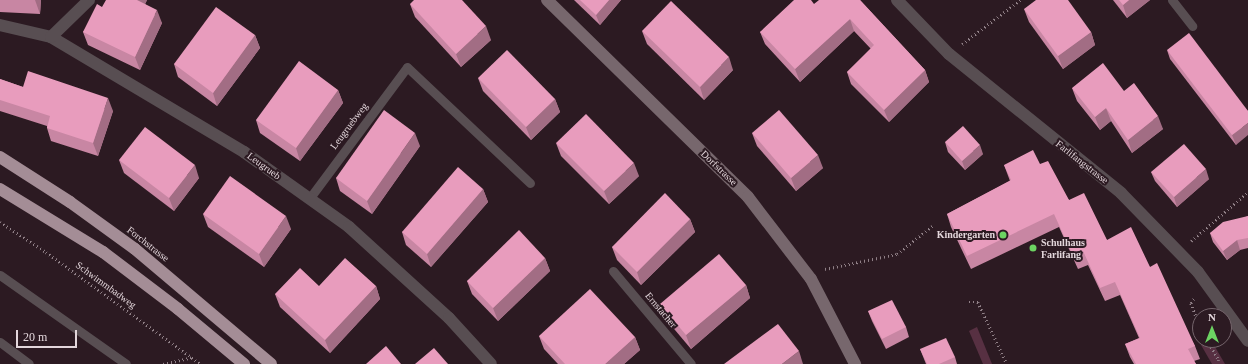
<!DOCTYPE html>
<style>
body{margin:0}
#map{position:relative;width:1248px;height:364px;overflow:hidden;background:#2c1a22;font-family:Georgia,serif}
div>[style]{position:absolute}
.green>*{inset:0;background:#573042}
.path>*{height:2.5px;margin-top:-1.25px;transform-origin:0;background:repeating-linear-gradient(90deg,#908087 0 1px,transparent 0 4px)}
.lane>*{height:9px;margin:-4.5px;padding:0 4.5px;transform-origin:4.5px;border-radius:4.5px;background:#584e52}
.street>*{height:12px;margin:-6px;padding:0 6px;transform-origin:6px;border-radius:6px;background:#584e52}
.secondary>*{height:12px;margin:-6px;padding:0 6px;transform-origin:6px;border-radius:6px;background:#77676d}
.highway>*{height:12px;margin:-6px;padding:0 6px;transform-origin:6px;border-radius:6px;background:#a48d96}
.wall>*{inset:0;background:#c886a3}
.shaded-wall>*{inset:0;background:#a26d84}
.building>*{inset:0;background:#e89cbd}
.dots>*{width:11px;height:11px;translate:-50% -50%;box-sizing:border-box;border:2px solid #2c1a22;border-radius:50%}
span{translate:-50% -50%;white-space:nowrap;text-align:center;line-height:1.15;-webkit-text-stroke:4px #2c1a22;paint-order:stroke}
.street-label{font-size:10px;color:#e3d6db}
.poi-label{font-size:10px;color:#e3d6db;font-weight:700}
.right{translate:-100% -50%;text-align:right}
.left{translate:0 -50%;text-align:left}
.north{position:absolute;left:1192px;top:308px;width:40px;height:40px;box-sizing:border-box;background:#2c1a22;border:1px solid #75656c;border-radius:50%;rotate:0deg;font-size:11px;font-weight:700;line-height:16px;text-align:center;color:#e3d6db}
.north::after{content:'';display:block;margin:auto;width:14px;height:18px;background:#6cd362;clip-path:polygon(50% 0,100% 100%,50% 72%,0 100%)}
.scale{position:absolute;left:16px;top:330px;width:61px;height:18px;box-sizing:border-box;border:2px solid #e3d6db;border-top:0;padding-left:5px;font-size:12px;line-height:14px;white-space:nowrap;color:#e3d6db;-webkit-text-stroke:3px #2c1a22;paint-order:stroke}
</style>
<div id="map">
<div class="green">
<i style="clip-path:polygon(977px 327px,992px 364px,983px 364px,969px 331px)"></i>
<i style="clip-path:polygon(1211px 340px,1225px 364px,1212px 364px,1201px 345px)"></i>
</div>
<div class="path">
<i style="left:962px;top:44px;width:73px;rotate:-37.2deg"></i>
<i style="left:0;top:222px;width:55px;rotate:33.1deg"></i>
<i style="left:46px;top:252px;width:191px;rotate:35.9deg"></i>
<i style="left:1191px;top:241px;width:75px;rotate:-40.7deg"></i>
<i style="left:825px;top:269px;width:74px;rotate:-11.8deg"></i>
<i style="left:897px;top:254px;width:45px;rotate:-38.7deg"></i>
<i style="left:1194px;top:299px;width:5px;rotate:127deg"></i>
<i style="left:1191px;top:303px;width:26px;rotate:69deg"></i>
<i style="left:969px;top:302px;width:9px"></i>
<i style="left:978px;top:302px;width:68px;rotate:64.9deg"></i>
<i style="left:1207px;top:340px;width:23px;rotate:59deg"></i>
<i style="left:1219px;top:360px;width:4px;rotate:104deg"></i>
<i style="left:163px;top:364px;width:31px;rotate:-13deg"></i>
</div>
<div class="lane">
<i style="left:1172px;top:0;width:33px;rotate:52deg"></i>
<i style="left:309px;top:199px;width:164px;rotate:-53.4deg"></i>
<i style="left:407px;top:67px;width:169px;rotate:43.3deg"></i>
<i style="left:613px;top:271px;width:121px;rotate:50deg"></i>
<i style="left:0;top:275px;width:154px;rotate:35.2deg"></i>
<i style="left:0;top:342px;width:36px;rotate:37deg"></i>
</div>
<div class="street">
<i style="left:897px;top:0;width:75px;rotate:46.1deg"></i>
<i style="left:949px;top:54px;width:221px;rotate:38.9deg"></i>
<i style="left:1121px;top:193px;width:110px;rotate:45.7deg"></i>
<i style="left:1198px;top:272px;width:85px;rotate:54.1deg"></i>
<i style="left:0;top:25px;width:52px;rotate:13.2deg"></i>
<i style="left:51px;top:37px;width:225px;rotate:30.8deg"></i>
<i style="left:244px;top:152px;width:129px;rotate:35.5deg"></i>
<i style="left:349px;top:227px;width:135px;rotate:42.3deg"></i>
<i style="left:449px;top:318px;width:62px;rotate:47.6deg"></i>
<i style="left:51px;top:37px;width:53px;rotate:-44.2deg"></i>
</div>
<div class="secondary">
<i style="left:547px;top:0;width:281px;rotate:44.4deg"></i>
<i style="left:748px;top:197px;width:103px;rotate:52.5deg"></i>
<i style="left:811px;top:279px;width:96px;rotate:62.6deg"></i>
</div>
<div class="highway">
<i style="left:0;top:157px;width:83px;rotate:32.7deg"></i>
<i style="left:70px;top:202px;width:80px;rotate:35.9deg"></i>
<i style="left:135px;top:249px;width:178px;rotate:40.2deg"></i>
<i style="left:0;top:189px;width:121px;rotate:31.5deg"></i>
<i style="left:103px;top:252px;width:94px;rotate:37.2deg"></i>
<i style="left:178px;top:309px;width:86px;rotate:39.8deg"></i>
</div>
<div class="wall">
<i style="clip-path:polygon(0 0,41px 0,40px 14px,0 12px)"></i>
<i style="clip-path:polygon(147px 0,145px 4px,162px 23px,140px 70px,88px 45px,83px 32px,102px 7px)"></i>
<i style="clip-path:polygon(574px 0,621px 0,600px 25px)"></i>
<i style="clip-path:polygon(860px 0,925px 70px,929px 82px,889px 122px,851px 84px,847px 72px,871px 49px,854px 31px,800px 82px,765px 44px,760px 32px,814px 4px)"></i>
<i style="clip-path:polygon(1113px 0,1150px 0,1127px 18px)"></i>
<i style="clip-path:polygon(410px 4px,491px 40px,461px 67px,415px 17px)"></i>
<i style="clip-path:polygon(1024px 9px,1091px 32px,1095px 45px,1063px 69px,1029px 22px)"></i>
<i style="clip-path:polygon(642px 31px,733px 70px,704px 100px,647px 44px)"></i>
<i style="clip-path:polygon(255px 35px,260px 48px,217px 106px,178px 77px,174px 64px)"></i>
<i style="clip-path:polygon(1167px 50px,1248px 111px,1236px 145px,1170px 59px)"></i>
<i style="clip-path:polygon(478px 78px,555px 99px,560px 112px,531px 140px,483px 91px)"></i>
<i style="clip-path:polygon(0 79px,23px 87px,113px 111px,98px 156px,51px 141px,47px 128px,47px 126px,0 111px)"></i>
<i style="clip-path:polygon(1072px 88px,1124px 91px,1163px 129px,1132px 153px,1111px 121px,1100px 130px,1077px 101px)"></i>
<i style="clip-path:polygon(338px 90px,343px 103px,300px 161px,260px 133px,256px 120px)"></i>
<i style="clip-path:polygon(752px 133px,823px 168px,796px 191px,757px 146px)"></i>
<i style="clip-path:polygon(945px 142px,983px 154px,965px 170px,948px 152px)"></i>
<i style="clip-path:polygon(556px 143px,639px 176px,609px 204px,561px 156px)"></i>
<i style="clip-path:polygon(420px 146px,372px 214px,340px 191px,336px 178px)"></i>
<i style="clip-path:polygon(119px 160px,199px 178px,174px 211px,124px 173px)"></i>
<i style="clip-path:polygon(1040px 164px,1069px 200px,1107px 240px,1150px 267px,1195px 346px,1200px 359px,1194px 361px,1196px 364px,1134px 364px,1130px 357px,1125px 344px,1139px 338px,1120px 295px,1105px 301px,1088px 265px,1078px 269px,1059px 227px,971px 269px,951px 227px,947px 214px,1010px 181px,1004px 165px)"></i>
<i style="clip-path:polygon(1151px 172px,1209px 179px,1177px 207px,1155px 181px)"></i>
<i style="clip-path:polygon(483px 189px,488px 202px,431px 267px,406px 245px,402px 232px)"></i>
<i style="clip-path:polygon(203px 214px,291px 229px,264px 267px,208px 227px)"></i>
<i style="clip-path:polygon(1248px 216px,1248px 248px,1240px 250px,1227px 260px,1213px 242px,1210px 233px)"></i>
<i style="clip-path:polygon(690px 219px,695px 232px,641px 285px,617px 260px,612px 247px)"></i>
<i style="clip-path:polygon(545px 258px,550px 271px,498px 321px,472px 294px,467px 281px)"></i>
<i style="clip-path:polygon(746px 285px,750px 298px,691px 349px,664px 317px,660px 304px)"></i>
<i style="clip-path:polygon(319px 286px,376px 286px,380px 299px,330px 353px,280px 307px,275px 294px)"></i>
<i style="clip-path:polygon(868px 311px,906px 327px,909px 337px,886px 349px,872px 321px)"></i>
<i style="clip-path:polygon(539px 336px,635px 337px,640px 350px,624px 364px,558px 364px,544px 349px)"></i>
<i style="clip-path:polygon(920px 349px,955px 357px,957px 364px,926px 364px)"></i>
</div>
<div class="shaded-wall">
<i style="clip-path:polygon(35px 0,41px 0,40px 14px)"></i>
<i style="clip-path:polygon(136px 0,147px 0,141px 13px)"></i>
<i style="clip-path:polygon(609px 0,621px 0,600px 25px,596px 15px)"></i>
<i style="clip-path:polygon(1129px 0,1150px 0,1127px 18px,1123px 5px)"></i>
<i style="clip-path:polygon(157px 10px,162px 23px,140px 70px,135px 57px)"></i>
<i style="clip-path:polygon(850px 19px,854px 31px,800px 82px,795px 69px)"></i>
<i style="clip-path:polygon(486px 26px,491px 40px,461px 67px,456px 54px)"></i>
<i style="clip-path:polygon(1091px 32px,1095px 45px,1063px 69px,1058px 56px)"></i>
<i style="clip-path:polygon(255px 35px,260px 48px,217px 106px,213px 93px)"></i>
<i style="clip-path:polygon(729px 57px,733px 70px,704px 100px,700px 87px)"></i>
<i style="clip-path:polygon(925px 70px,929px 82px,889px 122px,884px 110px)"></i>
<i style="clip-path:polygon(338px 90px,343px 103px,300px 161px,296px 148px)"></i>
<i style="clip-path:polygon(108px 98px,113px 111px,98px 156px,93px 143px)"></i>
<i style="clip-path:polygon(555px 99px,560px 112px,531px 140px,526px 127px)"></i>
<i style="clip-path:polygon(1106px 108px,1111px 121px,1100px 130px,1095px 117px)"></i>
<i style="clip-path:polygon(1158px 116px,1163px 129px,1132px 153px,1128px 140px)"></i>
<i style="clip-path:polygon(1248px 123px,1248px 135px,1236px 145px,1232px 135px)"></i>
<i style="clip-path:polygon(415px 133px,420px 146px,372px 214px,367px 201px)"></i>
<i style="clip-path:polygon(980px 145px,983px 154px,965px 170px,962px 161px)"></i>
<i style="clip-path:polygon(818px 155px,823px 168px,796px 191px,791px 178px)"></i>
<i style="clip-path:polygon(634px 163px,639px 176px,609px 204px,604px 191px)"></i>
<i style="clip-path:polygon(195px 165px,199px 178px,174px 211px,169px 198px)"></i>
<i style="clip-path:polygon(1206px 169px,1209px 179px,1177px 207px,1174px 197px)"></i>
<i style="clip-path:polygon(483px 189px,488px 202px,431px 267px,427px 254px)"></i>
<i style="clip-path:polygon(286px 216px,291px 229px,264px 267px,259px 254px)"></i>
<i style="clip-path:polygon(690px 219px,695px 232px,641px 285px,637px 272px)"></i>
<i style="clip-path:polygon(1237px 240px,1240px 250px,1227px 260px,1223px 251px)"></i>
<i style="clip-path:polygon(545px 258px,550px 271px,498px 321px,493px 308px)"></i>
<i style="clip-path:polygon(746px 285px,750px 298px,691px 349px,686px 335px)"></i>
<i style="clip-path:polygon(376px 286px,380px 299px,330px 353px,325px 340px)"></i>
<i style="clip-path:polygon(635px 337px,640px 350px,624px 364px,605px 364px)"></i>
<i style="clip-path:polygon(799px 351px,803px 364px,782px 364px)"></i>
</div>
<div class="building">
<i style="clip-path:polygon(106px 0,137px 0,157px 10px,135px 57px,83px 32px,97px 4px,102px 7px)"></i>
<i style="clip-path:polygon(414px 0,462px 0,486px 26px,456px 54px,410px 4px)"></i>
<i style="clip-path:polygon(580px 0,609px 0,596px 15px)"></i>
<i style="clip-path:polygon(794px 0,811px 0,814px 4px,819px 0,860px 0,925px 70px,884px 110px,847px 72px,874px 45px,850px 19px,795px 69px,760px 32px)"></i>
<i style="clip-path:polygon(1036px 0,1068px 0,1091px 32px,1058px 56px,1024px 9px)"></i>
<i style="clip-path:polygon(1119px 0,1129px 0,1123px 5px)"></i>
<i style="clip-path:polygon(671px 1px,729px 57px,700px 87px,642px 31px)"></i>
<i style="clip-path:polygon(216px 7px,255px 35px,213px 93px,174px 64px)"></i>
<i style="clip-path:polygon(1189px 33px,1248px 111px,1248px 123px,1232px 135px,1167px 50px)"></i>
<i style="clip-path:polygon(507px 50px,555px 99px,526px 127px,478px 78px)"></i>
<i style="clip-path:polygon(299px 61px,338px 90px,296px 148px,256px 120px)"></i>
<i style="clip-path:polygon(1103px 63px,1124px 91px,1134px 83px,1158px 116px,1128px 140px,1106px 108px,1095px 117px,1072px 88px)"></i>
<i style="clip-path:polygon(28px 71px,108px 98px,93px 143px,47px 128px,50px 116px,0 100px,0 79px,23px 87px)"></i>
<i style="clip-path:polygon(384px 110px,415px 133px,367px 201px,336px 178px)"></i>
<i style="clip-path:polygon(779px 110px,818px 155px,791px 178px,752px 133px)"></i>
<i style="clip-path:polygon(586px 114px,634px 163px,604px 191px,556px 143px)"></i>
<i style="clip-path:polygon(963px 126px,980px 145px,962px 161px,945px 142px)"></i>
<i style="clip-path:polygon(145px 127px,195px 165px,169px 198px,119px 160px)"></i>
<i style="clip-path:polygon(1184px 144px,1206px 169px,1174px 197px,1151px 172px)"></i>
<i style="clip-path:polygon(1033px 150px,1040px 164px,1048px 161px,1069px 200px,1084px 193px,1107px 240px,1131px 227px,1150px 267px,1157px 263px,1195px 346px,1188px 349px,1196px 364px,1136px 364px,1125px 344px,1140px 338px,1115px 282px,1100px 288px,1083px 251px,1073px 256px,1054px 214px,967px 256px,947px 214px,1011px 180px,1004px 165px)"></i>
<i style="clip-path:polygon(458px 167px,483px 189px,427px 254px,402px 232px)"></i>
<i style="clip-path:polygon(230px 176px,286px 216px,259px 254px,203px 214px)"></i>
<i style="clip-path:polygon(665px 193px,690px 219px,637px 272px,612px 247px)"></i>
<i style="clip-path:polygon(1248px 216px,1248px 238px,1237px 240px,1223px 251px,1210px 233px,1223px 222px)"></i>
<i style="clip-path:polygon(519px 230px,545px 258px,493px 308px,467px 281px)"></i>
<i style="clip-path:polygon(719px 254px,746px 285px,686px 335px,660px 304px)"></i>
<i style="clip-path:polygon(345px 258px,376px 286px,325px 340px,275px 294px,300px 268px,319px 286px)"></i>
<i style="clip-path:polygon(590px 289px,635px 337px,605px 364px,565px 364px,539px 336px)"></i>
<i style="clip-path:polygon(892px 300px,906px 327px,882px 339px,868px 311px)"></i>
<i style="clip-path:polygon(778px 324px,799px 351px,782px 364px,724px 364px)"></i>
<i style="clip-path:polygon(946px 338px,955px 357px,939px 364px,927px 364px,920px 349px)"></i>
<i style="clip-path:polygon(386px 346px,401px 364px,366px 364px)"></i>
<i style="clip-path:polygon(434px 348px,448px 364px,415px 364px)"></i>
</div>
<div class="dots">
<i style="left:1003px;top:235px;background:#6cd362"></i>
<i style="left:1033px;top:248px;background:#6cd362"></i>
</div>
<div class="street-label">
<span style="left:349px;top:126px;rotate:-53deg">Leugruebweg</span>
<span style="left:1082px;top:162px;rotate:38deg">Farlifangstrasse</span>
<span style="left:264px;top:166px;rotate:36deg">Leugrueb</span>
<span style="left:719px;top:168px;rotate:44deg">Dorfstrasse</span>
<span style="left:148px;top:244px;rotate:38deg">Forchstrasse</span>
<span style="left:106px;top:285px;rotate:36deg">Schwimmbadweg</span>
<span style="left:661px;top:310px;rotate:50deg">Ernstacher</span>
</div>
<div class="poi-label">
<span class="right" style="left:995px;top:235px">Kindergarten</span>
<span class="left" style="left:1041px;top:248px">Schulhaus<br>Farlifang</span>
</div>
<div class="north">N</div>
<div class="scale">20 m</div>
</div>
